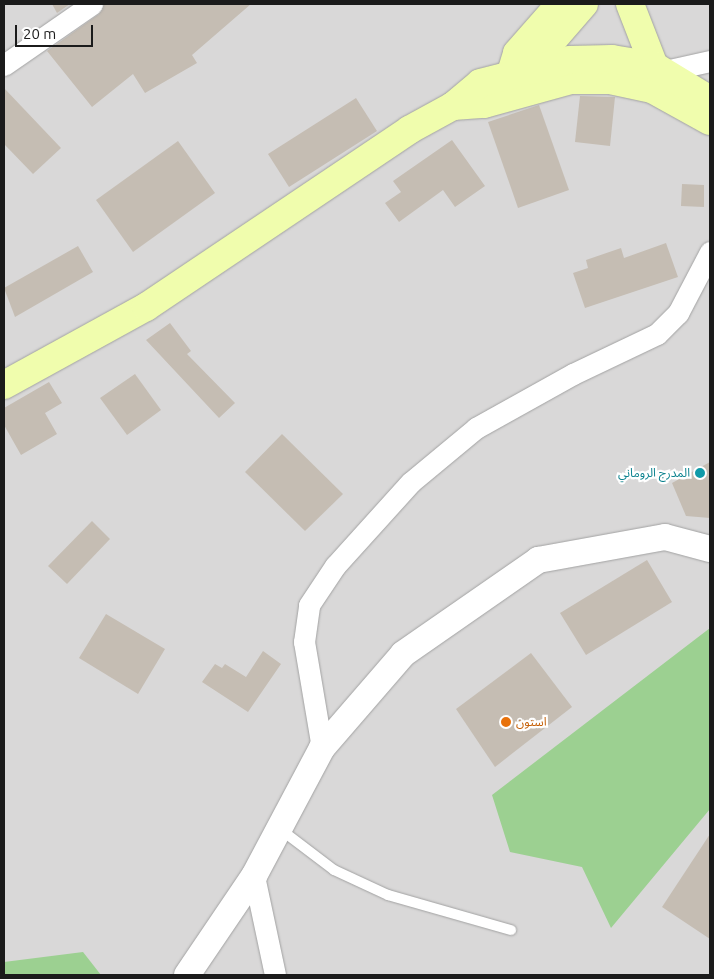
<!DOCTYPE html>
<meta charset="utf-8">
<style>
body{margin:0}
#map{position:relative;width:714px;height:979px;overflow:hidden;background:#eeeadf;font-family:Ubuntu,"Noto Sans Arabic",sans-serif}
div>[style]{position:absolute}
.residential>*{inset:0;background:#d9d8d8}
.forest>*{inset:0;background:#9cd091}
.building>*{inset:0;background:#c5bdb3}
.roads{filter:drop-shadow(0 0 1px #a2a2a2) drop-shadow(0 0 1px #a2a2a2)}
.service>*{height:10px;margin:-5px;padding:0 5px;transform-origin:5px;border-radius:5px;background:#fff}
.minor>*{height:21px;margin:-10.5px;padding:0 10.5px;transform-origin:10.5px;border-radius:10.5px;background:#fff}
.tertiary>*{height:26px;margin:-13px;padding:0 13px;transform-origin:13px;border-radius:13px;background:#fff}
.secondary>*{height:28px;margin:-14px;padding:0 14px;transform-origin:14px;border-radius:14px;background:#f0fdad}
.dots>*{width:14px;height:14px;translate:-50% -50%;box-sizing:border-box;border:2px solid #fff;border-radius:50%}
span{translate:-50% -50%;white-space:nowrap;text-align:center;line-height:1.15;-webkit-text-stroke:4.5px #fff;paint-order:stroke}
.culture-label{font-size:12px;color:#0d838f}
.right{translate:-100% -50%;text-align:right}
.food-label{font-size:12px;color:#c56008}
.left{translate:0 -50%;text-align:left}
.frame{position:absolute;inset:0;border:5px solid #1b1b1b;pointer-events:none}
.scale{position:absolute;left:15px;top:25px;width:78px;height:22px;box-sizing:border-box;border:2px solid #1b1b1b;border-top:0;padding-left:6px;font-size:15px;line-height:18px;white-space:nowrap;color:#1b1b1b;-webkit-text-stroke:4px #fff;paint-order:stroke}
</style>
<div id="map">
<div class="residential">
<i style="clip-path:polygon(4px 4px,710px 4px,710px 975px,4px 975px)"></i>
</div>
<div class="forest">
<i style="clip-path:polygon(710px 628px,710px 809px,611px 928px,582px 867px,510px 852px,492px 795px)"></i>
<i style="clip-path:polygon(83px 952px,101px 975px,4px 975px,4px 962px)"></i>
</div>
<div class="building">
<i style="clip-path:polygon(52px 4px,70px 4px,57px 13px)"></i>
<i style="clip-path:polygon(104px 4px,251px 4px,192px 55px,197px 63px,145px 93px,133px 74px,92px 107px,47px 51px,99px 14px)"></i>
<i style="clip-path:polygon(4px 88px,61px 148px,33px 174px,4px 144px)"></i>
<i style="clip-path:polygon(580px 96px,615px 97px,610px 146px,575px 142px)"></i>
<i style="clip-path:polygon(356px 98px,377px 131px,289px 187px,268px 154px)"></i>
<i style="clip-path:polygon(539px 105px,569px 190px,518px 208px,488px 122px)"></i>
<i style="clip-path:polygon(452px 140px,485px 186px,455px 207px,443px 190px,399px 222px,385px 203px,401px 192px,393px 181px)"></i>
<i style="clip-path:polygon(178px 141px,215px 193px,133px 252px,96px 200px)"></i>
<i style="clip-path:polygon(682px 184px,704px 185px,704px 207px,681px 206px)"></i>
<i style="clip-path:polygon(666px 243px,678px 277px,585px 308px,573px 273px,588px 268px,586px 260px,621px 248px,624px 258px)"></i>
<i style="clip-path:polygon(78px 246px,93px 272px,15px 317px,4px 288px)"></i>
<i style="clip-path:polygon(170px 323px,191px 351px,187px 354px,235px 403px,219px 418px,146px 340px)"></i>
<i style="clip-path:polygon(135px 374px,161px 410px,127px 435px,100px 398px)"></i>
<i style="clip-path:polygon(49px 382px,62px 403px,45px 413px,57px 434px,21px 455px,4px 425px,4px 408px)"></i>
<i style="clip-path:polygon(282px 434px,343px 494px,305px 531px,245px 472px)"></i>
<i style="clip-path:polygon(710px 462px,710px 518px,686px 516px,672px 483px)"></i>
<i style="clip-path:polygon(92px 521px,110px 539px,67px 584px,48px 566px)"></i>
<i style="clip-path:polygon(647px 560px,672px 602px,586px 655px,560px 613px)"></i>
<i style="clip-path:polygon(106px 614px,165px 649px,138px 694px,79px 658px)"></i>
<i style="clip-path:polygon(263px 651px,281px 664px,248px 712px,202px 682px,215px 664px,222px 668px,225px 664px,246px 677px)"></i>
<i style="clip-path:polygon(531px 653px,572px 707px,495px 767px,456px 709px)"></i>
<i style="clip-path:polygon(710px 834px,710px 939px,662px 907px)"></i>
</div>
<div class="roads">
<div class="service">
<i style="left:280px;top:829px;width:68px;rotate:37.2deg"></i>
<i style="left:334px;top:870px;width:60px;rotate:24.8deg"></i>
<i style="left:388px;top:895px;width:128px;rotate:15.9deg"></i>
</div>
<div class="minor">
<i style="left:4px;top:65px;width:107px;rotate:-34.7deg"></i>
<i style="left:665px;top:71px;width:46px;rotate:-12.5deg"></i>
<i style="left:322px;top:748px;width:108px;rotate:-99.6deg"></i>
<i style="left:304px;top:642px;width:37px;rotate:-82deg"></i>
<i style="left:309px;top:605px;width:47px;rotate:-56.3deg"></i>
<i style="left:335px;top:566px;width:113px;rotate:-47.9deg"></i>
<i style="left:411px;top:482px;width:85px;rotate:-39.7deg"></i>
<i style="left:476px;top:428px;width:111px;rotate:-29.1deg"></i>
<i style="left:573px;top:374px;width:93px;rotate:-25.5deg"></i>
<i style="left:657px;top:334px;width:30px;rotate:-45deg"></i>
<i style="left:678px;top:313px;width:69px;rotate:-62.3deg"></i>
<i style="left:254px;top:876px;width:101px;rotate:78deg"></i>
</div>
<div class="tertiary">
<i style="left:187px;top:975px;width:120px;rotate:-55.9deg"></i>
<i style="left:254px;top:876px;width:145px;rotate:-62deg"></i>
<i style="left:322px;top:748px;width:124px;rotate:-49.2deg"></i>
<i style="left:403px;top:654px;width:165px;rotate:-34.8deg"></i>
<i style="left:538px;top:560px;width:129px;rotate:-10.3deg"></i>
<i style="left:665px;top:537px;width:47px;rotate:14.9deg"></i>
</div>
<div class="secondary">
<i style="left:630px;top:4px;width:66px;rotate:68.8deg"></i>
<i style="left:530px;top:77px;width:22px;rotate:-68deg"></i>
<i style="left:538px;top:57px;width:70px;rotate:-49deg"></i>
<i style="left:507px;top:86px;width:34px;rotate:-73deg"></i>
<i style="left:517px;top:53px;width:65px;rotate:-48.7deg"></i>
<i style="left:453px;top:106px;width:31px;rotate:-4deg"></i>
<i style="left:484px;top:104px;width:90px;rotate:-15.4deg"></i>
<i style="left:571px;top:80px;width:39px"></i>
<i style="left:610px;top:80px;width:43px;rotate:12.1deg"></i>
<i style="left:652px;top:89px;width:66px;rotate:28.9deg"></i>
<i style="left:4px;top:385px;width:162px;rotate:-28.8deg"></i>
<i style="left:146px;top:307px;width:317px;rotate:-33.9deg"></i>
<i style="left:409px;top:130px;width:50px;rotate:-28.6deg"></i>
<i style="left:453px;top:106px;width:35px;rotate:-40deg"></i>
<i style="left:480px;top:83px;width:93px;rotate:-14.3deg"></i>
<i style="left:570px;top:60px;width:42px;rotate:-1.4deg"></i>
<i style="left:612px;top:59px;width:43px;rotate:9.5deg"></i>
<i style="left:654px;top:66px;width:66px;rotate:31.3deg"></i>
</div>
</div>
<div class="dots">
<i style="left:700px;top:473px;background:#0f9aa8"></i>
<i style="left:506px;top:722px;background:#e8710a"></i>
</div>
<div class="culture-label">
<span class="right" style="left:690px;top:473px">المدرج الروماني</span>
</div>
<div class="food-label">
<span class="left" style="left:516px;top:722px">استون</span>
</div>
<div class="frame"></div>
<div class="scale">20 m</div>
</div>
